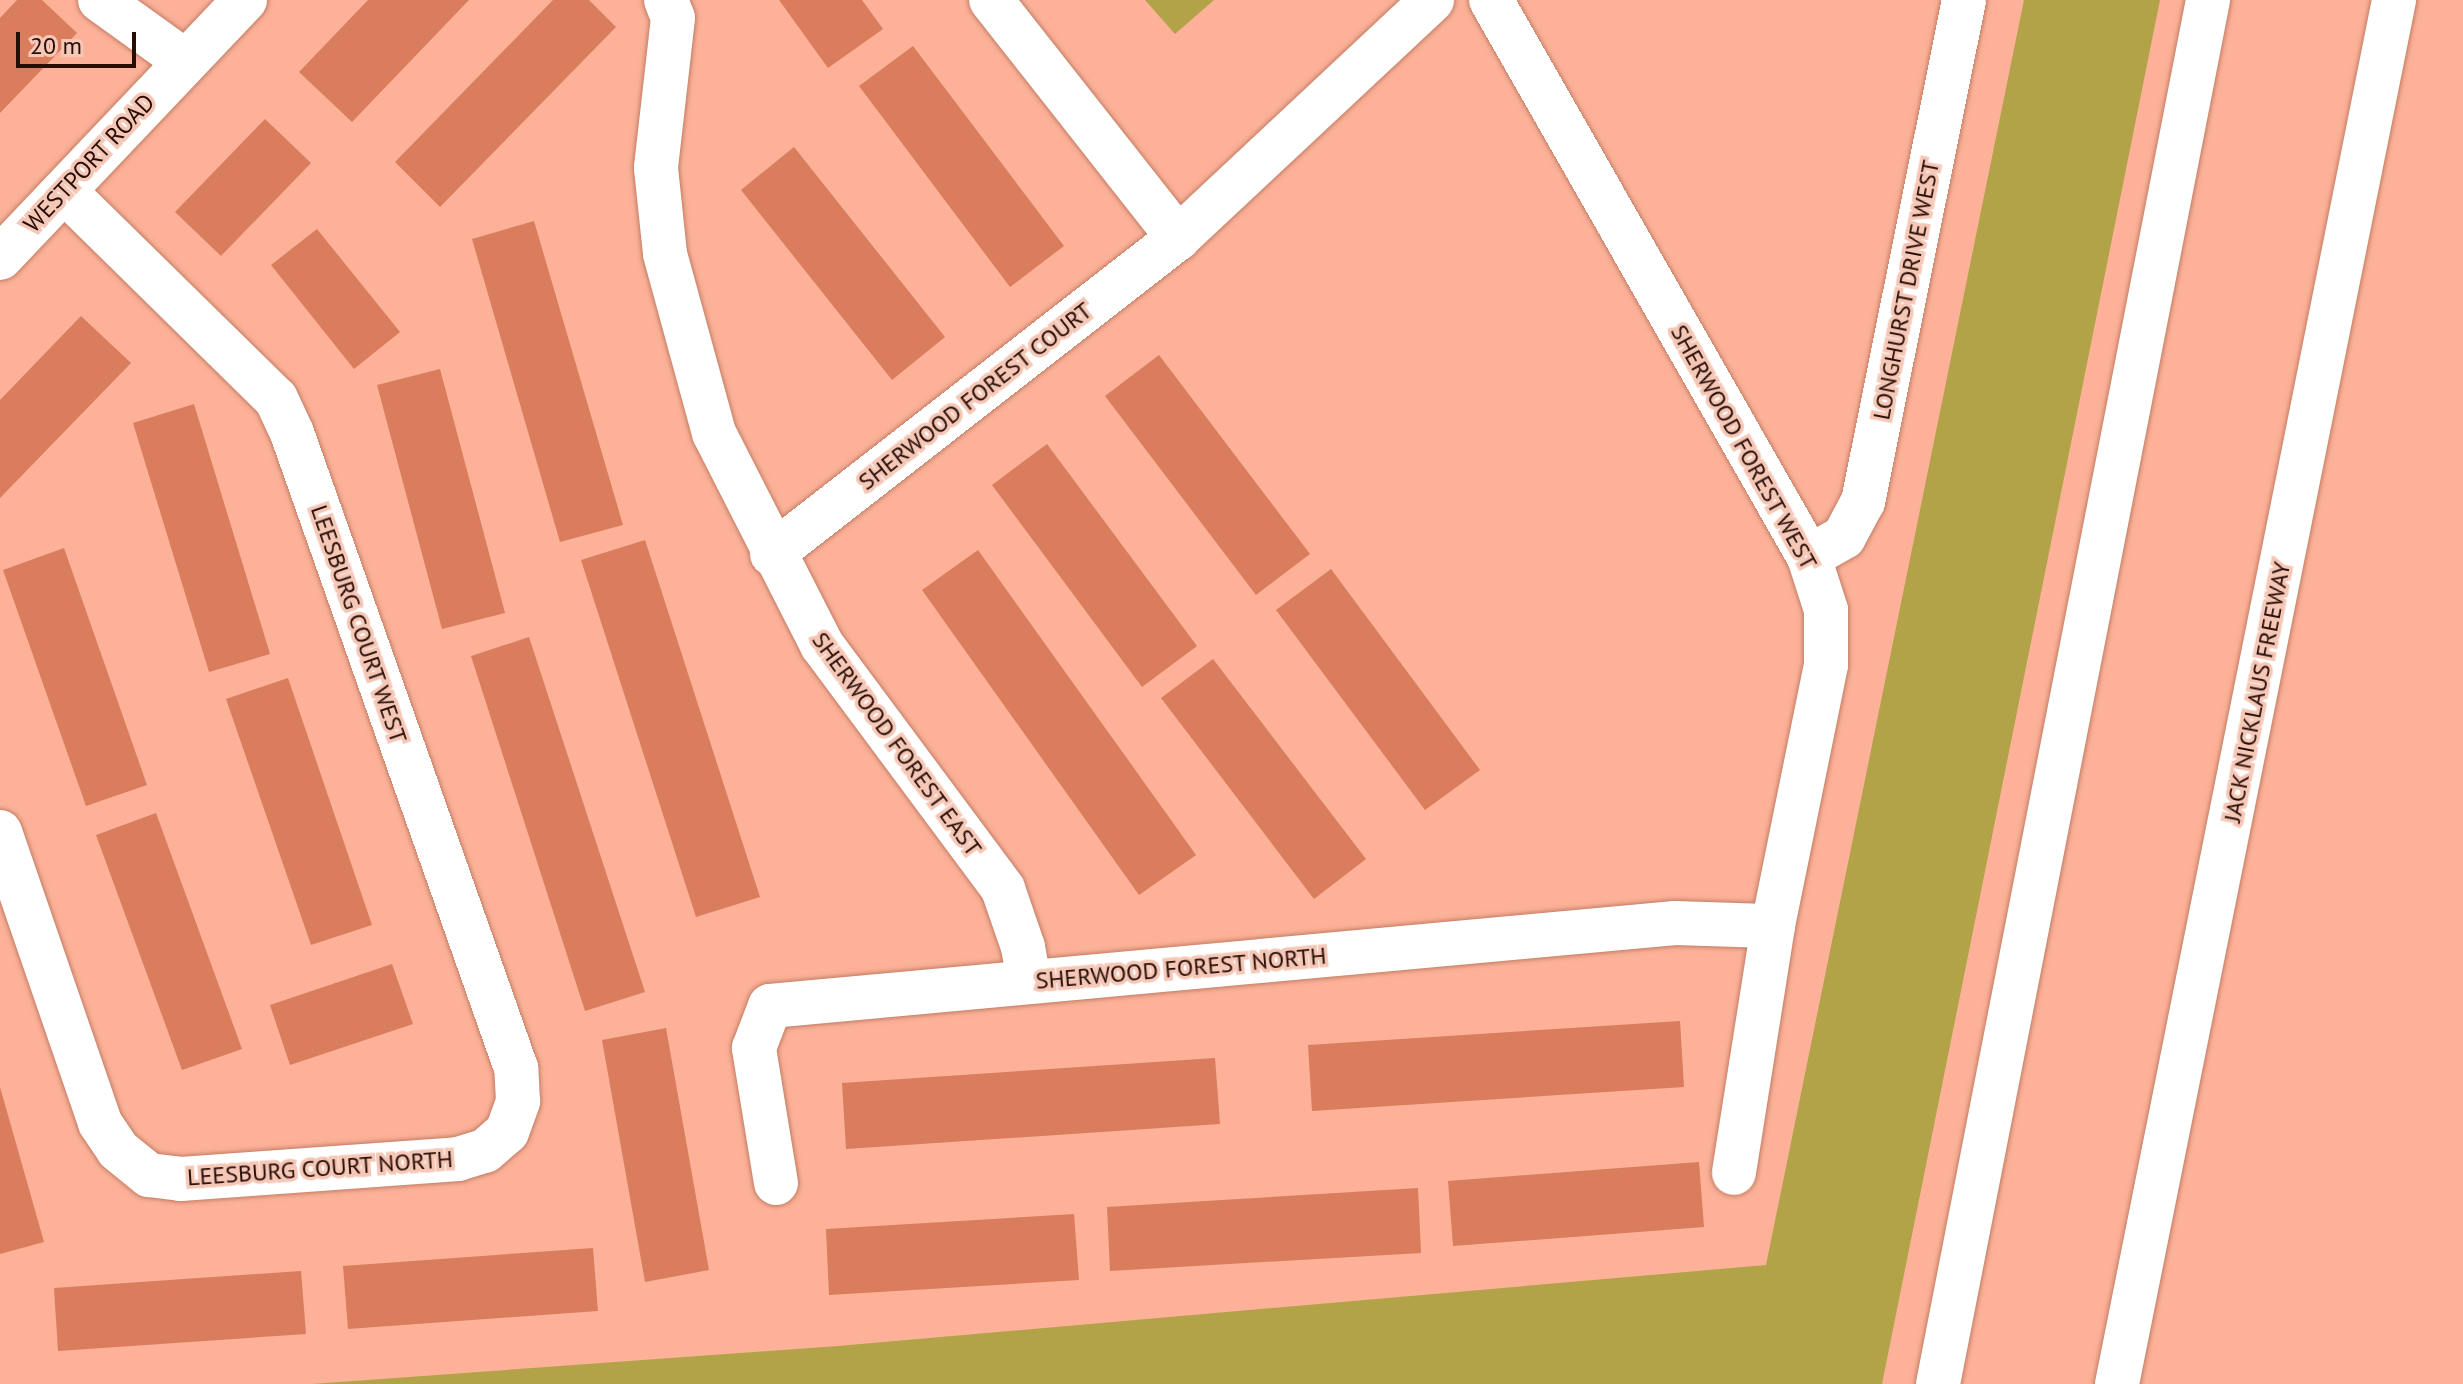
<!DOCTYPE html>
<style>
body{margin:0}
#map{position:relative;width:2463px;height:1384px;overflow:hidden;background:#fcb198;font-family:"PT Sans",sans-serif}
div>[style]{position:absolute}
.green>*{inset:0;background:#b2a348}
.building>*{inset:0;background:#d97d5c}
.roads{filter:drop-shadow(0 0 2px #c27d64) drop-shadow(0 0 2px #c27d64)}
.minor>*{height:44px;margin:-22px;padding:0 22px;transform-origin:22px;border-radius:22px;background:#fff}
.highway>*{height:44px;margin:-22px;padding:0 22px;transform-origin:22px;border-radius:22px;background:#fff}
span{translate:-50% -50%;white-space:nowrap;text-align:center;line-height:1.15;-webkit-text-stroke:7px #f5c7b7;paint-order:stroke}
.street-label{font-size:24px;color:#270d05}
.scale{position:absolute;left:16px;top:32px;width:120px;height:36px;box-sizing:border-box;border:4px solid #270d05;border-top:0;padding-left:10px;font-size:24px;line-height:28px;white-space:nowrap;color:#270d05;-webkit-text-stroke:6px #f5c7b7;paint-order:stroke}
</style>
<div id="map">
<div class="green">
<i style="clip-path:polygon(1145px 0,1214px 0,1175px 34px)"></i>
<i style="clip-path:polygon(2024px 0,2160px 0,1882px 1384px,312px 1384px,838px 1346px,1766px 1265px)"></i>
</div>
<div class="building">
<i style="clip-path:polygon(17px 0,42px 0,77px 33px,0 113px,0 18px)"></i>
<i style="clip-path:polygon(368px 0,469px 0,352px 122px,299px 72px)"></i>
<i style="clip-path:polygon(553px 0,589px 0,616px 27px,440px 207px,395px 162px)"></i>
<i style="clip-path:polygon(779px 0,862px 0,883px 29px,828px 68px)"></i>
<i style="clip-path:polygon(913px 46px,1064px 246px,1010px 287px,859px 86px)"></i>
<i style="clip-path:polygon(265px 119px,311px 163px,221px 256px,175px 212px)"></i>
<i style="clip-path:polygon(794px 147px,945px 337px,892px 380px,741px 190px)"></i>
<i style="clip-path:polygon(534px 221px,623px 525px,560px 542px,472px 239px)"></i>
<i style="clip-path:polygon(317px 229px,400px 332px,354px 369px,271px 265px)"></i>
<i style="clip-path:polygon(81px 316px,131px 363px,0 498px,0 400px)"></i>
<i style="clip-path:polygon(1159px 355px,1310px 554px,1256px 595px,1105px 396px)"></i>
<i style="clip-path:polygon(440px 369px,505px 613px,442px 629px,377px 385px)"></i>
<i style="clip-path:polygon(194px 404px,270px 654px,209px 672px,133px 423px)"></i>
<i style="clip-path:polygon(1047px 444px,1197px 646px,1142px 687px,992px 485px)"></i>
<i style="clip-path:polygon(645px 540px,760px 897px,696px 917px,581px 560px)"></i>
<i style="clip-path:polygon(64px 548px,147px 785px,86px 806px,3px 570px)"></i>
<i style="clip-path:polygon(978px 550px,1196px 855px,1139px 895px,922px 590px)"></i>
<i style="clip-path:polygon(1331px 569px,1480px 770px,1425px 810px,1276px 610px)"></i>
<i style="clip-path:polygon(529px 637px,645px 992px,585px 1011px,471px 656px)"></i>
<i style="clip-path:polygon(1213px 659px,1366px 859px,1314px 899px,1161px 698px)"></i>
<i style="clip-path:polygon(288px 678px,372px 925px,311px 945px,226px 699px)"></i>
<i style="clip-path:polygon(156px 813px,242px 1049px,182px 1070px,96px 835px)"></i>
<i style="clip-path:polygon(392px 964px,413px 1024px,290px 1065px,270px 1005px)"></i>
<i style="clip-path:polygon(1680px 1021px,1684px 1087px,1312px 1111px,1308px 1045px)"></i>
<i style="clip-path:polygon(666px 1028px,709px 1270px,645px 1282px,602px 1040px)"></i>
<i style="clip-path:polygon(1215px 1058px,1220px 1124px,846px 1149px,842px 1083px)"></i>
<i style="clip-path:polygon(0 1087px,44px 1242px,0 1254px)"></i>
<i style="clip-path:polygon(1699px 1162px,1704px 1227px,1453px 1246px,1448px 1181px)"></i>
<i style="clip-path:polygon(1418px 1188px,1421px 1253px,1110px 1271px,1107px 1207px)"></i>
<i style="clip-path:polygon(1074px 1214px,1079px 1280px,829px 1295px,826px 1229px)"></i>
<i style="clip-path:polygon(593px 1248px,598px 1311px,348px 1329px,343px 1266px)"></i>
<i style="clip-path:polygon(301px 1271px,306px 1334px,58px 1351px,54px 1288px)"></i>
</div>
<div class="roads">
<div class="minor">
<i style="left:100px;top:0;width:105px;rotate:35.7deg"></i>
<i style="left:666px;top:0;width:19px;rotate:69deg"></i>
<i style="left:673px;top:18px;width:151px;rotate:96.5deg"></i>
<i style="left:656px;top:168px;width:86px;rotate:84deg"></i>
<i style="left:665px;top:254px;width:186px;rotate:74.7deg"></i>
<i style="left:714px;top:433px;width:238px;rotate:63deg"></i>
<i style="left:822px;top:645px;width:304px;rotate:53.4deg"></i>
<i style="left:1003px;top:889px;width:61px;rotate:71deg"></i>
<i style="left:1023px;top:947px;width:35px;rotate:80deg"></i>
<i style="left:991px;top:0;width:303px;rotate:51.8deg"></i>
<i style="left:1491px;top:0;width:641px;rotate:60.28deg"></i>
<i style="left:1809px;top:557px;width:56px;rotate:72.2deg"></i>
<i style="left:1826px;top:610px;width:55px;rotate:90deg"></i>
<i style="left:1826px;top:665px;width:266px;rotate:101.5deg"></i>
<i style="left:1773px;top:926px;width:250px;rotate:99deg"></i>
<i style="left:0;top:258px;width:356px;rotate:-46.5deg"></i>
<i style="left:772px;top:554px;width:514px;rotate:-37.89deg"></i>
<i style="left:1178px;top:238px;width:348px;rotate:-43.1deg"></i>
<i style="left:1809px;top:557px;width:40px;rotate:-29.7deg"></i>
<i style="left:1844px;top:537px;width:40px;rotate:-62deg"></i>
<i style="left:1863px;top:502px;width:512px;rotate:-78.62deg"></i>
<i style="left:0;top:832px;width:308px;rotate:71deg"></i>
<i style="left:100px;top:1123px;width:32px;rotate:56deg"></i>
<i style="left:118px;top:1150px;width:40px;rotate:39deg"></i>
<i style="left:149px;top:1175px;width:32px;rotate:7deg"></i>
<i style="left:181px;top:1179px;width:278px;rotate:-4.1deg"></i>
<i style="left:458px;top:1159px;width:28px;rotate:-17deg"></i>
<i style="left:485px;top:1151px;width:29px;rotate:-41deg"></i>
<i style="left:507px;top:1132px;width:33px;rotate:-70deg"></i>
<i style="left:518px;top:1101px;width:33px;rotate:-93deg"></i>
<i style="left:516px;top:1068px;width:673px;rotate:-109.43deg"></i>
<i style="left:292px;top:433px;width:38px;rotate:-115deg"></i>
<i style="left:276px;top:399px;width:297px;rotate:-135.5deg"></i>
<i style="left:776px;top:1183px;width:137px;rotate:-99.3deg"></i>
<i style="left:754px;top:1048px;width:45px;rotate:-69.1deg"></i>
<i style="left:770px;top:1006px;width:909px;rotate:-5.24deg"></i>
<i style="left:1675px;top:923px;width:98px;rotate:1.8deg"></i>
</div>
<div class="highway">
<i style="left:1938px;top:1384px;width:1410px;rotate:-78.96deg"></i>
<i style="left:2117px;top:1384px;width:1411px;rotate:-78.68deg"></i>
</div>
</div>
<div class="street-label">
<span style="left:89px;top:163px;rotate:-47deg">WESTPORT ROAD</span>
<span style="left:1906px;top:290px;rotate:-79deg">LONGHURST DRIVE WEST</span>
<span style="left:975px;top:396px;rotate:-38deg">SHERWOOD FOREST COURT</span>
<span style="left:1744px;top:447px;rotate:61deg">SHERWOOD FOREST WEST</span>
<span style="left:359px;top:624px;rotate:71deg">LEESBURG COURT WEST</span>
<span style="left:2257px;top:692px;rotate:-79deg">JACK NICKLAUS FREEWAY</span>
<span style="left:897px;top:744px;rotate:54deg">SHERWOOD FOREST EAST</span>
<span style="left:1181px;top:968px;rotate:-5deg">SHERWOOD FOREST NORTH</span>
<span style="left:320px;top:1168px;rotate:-4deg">LEESBURG COURT NORTH</span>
</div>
<div class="scale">20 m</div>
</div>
